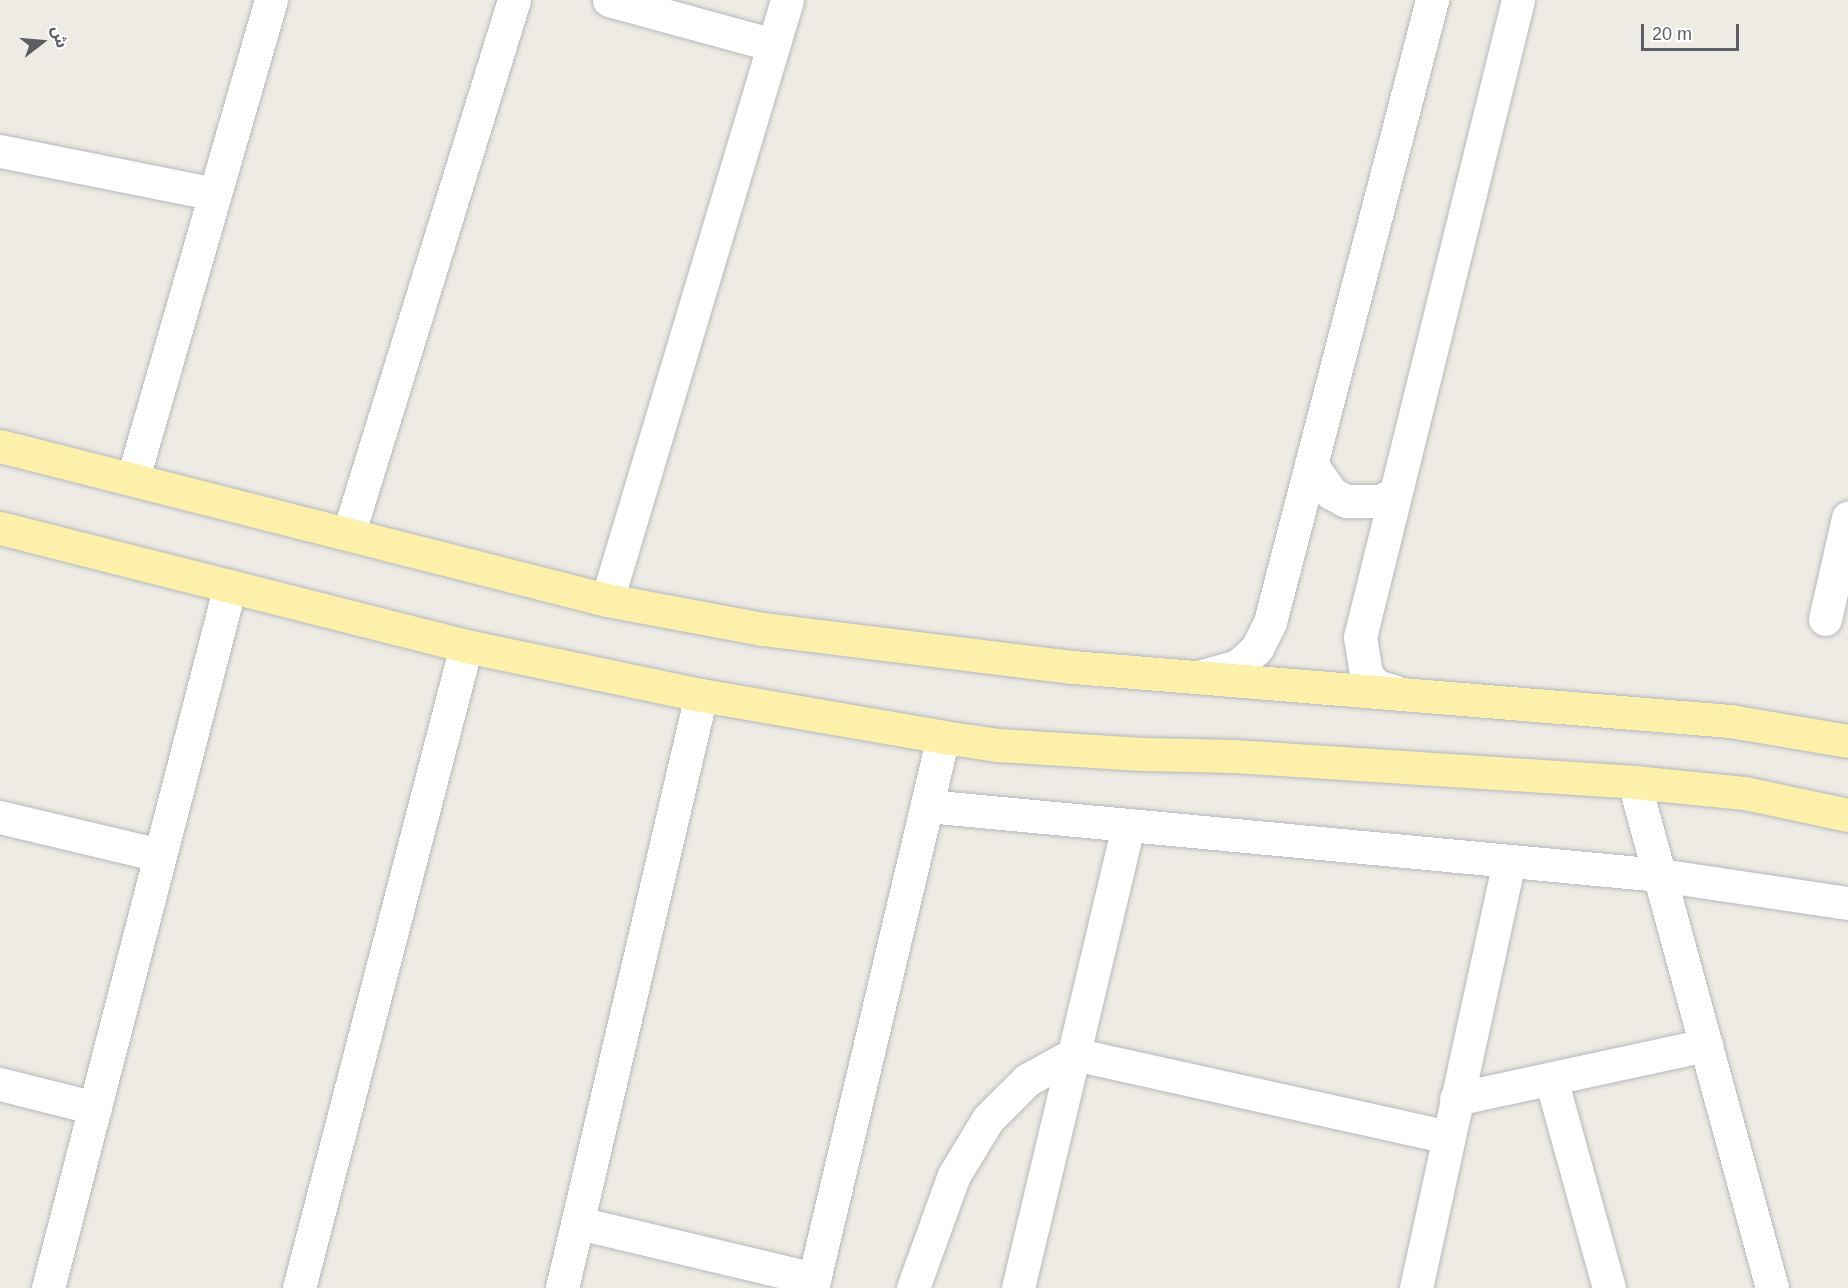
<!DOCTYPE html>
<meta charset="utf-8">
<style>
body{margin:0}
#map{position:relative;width:1848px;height:1288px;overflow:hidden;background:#edebe3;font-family:Arial,"Noto Sans Arabic",sans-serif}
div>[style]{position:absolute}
.roads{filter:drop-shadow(0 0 2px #b6b9bd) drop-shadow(0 0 2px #b6b9bd)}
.street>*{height:33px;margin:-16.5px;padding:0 16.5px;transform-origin:16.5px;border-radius:16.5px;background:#fff}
.secondary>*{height:33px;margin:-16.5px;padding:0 16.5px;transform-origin:16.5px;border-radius:16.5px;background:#fff}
.primary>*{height:33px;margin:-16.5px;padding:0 16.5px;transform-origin:16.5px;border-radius:16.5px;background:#fcf0aa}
span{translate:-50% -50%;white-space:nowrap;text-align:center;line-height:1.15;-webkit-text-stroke:5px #fff;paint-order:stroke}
.north{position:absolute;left:12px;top:12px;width:60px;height:60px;-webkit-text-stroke:4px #fff;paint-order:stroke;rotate:74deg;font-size:16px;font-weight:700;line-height:24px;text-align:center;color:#5b5f63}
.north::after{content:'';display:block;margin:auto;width:21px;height:27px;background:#5b5f63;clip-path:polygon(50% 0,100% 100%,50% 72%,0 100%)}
.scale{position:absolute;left:1641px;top:24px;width:98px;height:27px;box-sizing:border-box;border:3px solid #5b5f63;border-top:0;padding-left:8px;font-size:18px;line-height:21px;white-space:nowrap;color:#5b5f63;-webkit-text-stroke:4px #fff;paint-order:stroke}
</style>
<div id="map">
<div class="roads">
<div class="street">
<i style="left:609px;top:0;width:170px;rotate:15.3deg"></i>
<i style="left:0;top:151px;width:219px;rotate:11.3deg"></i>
<i style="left:133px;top:478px;width:498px;rotate:-73.9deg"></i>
<i style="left:349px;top:532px;width:557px;rotate:-72.77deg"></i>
<i style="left:607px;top:600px;width:626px;rotate:-73.3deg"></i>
<i style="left:1825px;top:619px;width:104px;rotate:-77.2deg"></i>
<i style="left:1634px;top:782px;width:524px;rotate:74.74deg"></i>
<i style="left:927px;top:806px;width:736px;rotate:5.38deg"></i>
<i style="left:1660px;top:875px;width:190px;rotate:8.5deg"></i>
<i style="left:0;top:817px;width:164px;rotate:13.4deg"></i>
<i style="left:1551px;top:1079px;width:217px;rotate:74.5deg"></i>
<i style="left:0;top:1084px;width:98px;rotate:14.2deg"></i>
<i style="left:1456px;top:1099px;width:256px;rotate:-12.2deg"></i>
<i style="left:579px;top:1223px;width:242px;rotate:13.4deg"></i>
<i style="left:48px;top:1288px;width:725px;rotate:-75.47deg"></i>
<i style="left:299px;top:1288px;width:663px;rotate:-75.42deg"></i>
<i style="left:562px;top:1288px;width:609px;rotate:-76.81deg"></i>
<i style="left:913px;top:1288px;width:120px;rotate:-70.1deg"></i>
<i style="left:954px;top:1175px;width:66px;rotate:-58.7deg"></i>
<i style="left:988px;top:1119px;width:55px;rotate:-45deg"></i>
<i style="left:1027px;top:1080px;width:54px;rotate:-29deg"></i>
<i style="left:1074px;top:1054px;width:383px;rotate:12.5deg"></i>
<i style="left:1018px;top:1288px;width:473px;rotate:-76.6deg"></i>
<i style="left:1416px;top:1288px;width:436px;rotate:-77.7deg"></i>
</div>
<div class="secondary">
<i style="left:1311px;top:464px;width:35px;rotate:55deg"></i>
<i style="left:1331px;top:493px;width:17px;rotate:28deg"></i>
<i style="left:1346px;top:501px;width:34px"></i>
<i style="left:1380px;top:501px;width:17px;rotate:-28deg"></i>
<i style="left:1199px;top:677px;width:41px;rotate:-15.8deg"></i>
<i style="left:1238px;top:666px;width:26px;rotate:-43deg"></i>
<i style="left:1257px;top:648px;width:29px;rotate:-63deg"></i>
<i style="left:1270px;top:622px;width:643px;rotate:-75.4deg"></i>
<i style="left:1396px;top:692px;width:21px;rotate:-163deg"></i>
<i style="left:1376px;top:686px;width:16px;rotate:-130deg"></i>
<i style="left:1366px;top:674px;width:37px;rotate:-99deg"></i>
<i style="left:1360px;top:637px;width:656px;rotate:-76.07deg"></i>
<i style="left:812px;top:1288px;width:566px;rotate:-76.63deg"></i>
</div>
<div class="primary">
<i style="left:0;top:446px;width:626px;rotate:14.24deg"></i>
<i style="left:607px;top:600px;width:158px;rotate:10.6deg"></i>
<i style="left:762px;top:629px;width:313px;rotate:7deg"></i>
<i style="left:1073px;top:667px;width:659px;rotate:4.7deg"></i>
<i style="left:1730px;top:721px;width:120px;rotate:9.6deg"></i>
<i style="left:0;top:528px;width:481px;rotate:14.2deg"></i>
<i style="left:466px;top:646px;width:240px;rotate:11.8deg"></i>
<i style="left:701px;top:695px;width:246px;rotate:9.8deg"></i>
<i style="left:943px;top:737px;width:56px;rotate:8.3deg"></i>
<i style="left:998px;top:745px;width:144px;rotate:3.6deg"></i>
<i style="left:1142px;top:754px;width:92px;rotate:1.2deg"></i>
<i style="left:1234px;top:756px;width:401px;rotate:3.7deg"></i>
<i style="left:1634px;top:782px;width:112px;rotate:5.7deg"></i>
<i style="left:1745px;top:793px;width:105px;rotate:12.1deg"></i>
</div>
</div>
<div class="north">ش</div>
<div class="scale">20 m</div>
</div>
